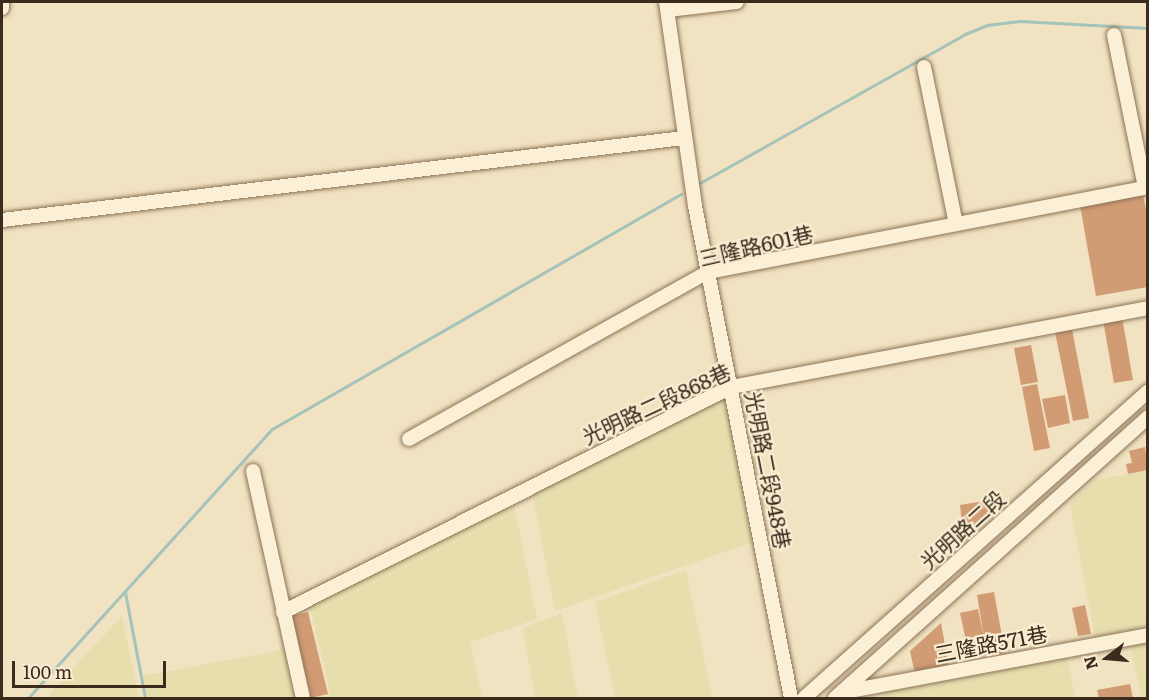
<!DOCTYPE html>
<meta charset="utf-8">
<style>
body{margin:0}
#map{position:relative;width:1149px;height:700px;overflow:hidden;background:#f1e2c1;font-family:Literata,"Noto Sans TC",serif}
div>[style]{position:absolute}
.farmland>*{inset:0;background:#e7deae}
.stream>*{height:3px;margin:-1.5px;padding:0 1.5px;transform-origin:1.5px;border-radius:1.5px;background:#a4c3ba}
.building>*{inset:0;background:#d19b74}
.roads{filter:drop-shadow(0 0 2px #8b7357) drop-shadow(0 0 2px #8b7357)}
.minor>*{height:14px;margin:-7px;padding:0 7px;transform-origin:7px;border-radius:7px;background:#fbefd5}
span{translate:-50% -50%;white-space:nowrap;text-align:center;line-height:1.15;-webkit-text-stroke:4.5px #f8ecd1;paint-order:stroke}
.street-label{font-size:21px;color:#3a2b1d}
.frame{position:absolute;inset:0;border:3px solid #3a2b1d;pointer-events:none}
.north{position:absolute;left:1077px;top:628px;width:60px;height:60px;-webkit-text-stroke:4px #f8ecd1;paint-order:stroke;rotate:254deg;font-size:16px;font-weight:700;line-height:24px;text-align:center;color:#3a2b1d}
.north::after{content:'';display:block;margin:auto;width:21px;height:27px;background:#3a2b1d;clip-path:polygon(50% 0,100% 100%,50% 72%,0 100%)}
.scale{position:absolute;left:12px;top:661px;width:154px;height:27px;box-sizing:border-box;border:3px solid #3a2b1d;border-top:0;padding-left:8px;font-size:18px;line-height:21px;white-space:nowrap;color:#3a2b1d;-webkit-text-stroke:4px #f8ecd1;paint-order:stroke}
</style>
<div id="map">
<div class="farmland">
<i style="clip-path:polygon(727px 393px,756px 541px,555px 611px,532px 492px)"></i>
<i style="clip-path:polygon(1147px 471px,1147px 627px,1095px 637px,1070px 504px,1094px 480px)"></i>
<i style="clip-path:polygon(513px 499px,537px 619px,470px 642px,482px 698px,321px 698px,330px 693px,309px 602px)"></i>
<i style="clip-path:polygon(686px 570px,712px 698px,615px 698px,595px 602px)"></i>
<i style="clip-path:polygon(562px 613px,578px 698px,535px 698px,523px 628px)"></i>
<i style="clip-path:polygon(122px 616px,139px 698px,50px 698px,49px 694px)"></i>
<i style="clip-path:polygon(1147px 639px,1147px 698px,1141px 698px,1130px 643px)"></i>
<i style="clip-path:polygon(287px 649px,298px 698px,148px 698px,143px 676px)"></i>
<i style="clip-path:polygon(1067px 655px,1075px 698px,884px 698px,882px 689px)"></i>
</div>
<div class="stream">
<i style="left:698px;top:184px;width:306px;rotate:-29.3deg"></i>
<i style="left:965px;top:34px;width:24px;rotate:-22deg"></i>
<i style="left:987px;top:25px;width:33px;rotate:-7deg"></i>
<i style="left:1020px;top:21px;width:128px;rotate:3.1deg"></i>
<i style="left:125px;top:592px;width:108px;rotate:79.3deg"></i>
<i style="left:28px;top:698px;width:363px;rotate:-47.8deg"></i>
<i style="left:272px;top:429px;width:472px;rotate:-29.9deg"></i>
</div>
<div class="building">
<i style="clip-path:polygon(1143px 194px,1148px 220px,1148px 287px,1096px 296px,1080px 205px)"></i>
<i style="clip-path:polygon(1122px 317px,1133px 380px,1114px 383px,1103px 320px)"></i>
<i style="clip-path:polygon(1072px 329px,1089px 418px,1073px 421px,1055px 332px)"></i>
<i style="clip-path:polygon(1031px 345px,1038px 382px,1021px 385px,1014px 348px)"></i>
<i style="clip-path:polygon(1037px 384px,1050px 448px,1034px 451px,1022px 387px)"></i>
<i style="clip-path:polygon(1065px 395px,1070px 423px,1048px 428px,1042px 399px)"></i>
<i style="clip-path:polygon(1145px 447px,1148px 470px,1128px 474px,1126px 464px,1132px 463px,1129px 451px)"></i>
<i style="clip-path:polygon(1002px 498px,1003px 504px,975px 530px,963px 532px,960px 505px)"></i>
<i style="clip-path:polygon(994px 592px,1005px 653px,988px 657px,987px 652px,969px 655px,960px 613px,978px 609px,984px 637px,977px 595px)"></i>
<i style="clip-path:polygon(1085px 605px,1091px 634px,1078px 636px,1072px 608px)"></i>
<i style="clip-path:polygon(308px 612px,328px 694px,311px 698px,292px 616px)"></i>
<i style="clip-path:polygon(941px 623px,949px 667px,915px 674px,910px 651px)"></i>
<i style="clip-path:polygon(1130px 684px,1133px 698px,1099px 698px,1097px 690px)"></i>
</div>
<div class="roads">
<div class="minor">
<i style="left:666px;top:2px;width:206px;rotate:81.9deg"></i>
<i style="left:695px;top:206px;width:501px;rotate:78.96deg"></i>
<i style="left:2px;top:8px;width:6px;rotate:-90deg"></i>
<i style="left:668px;top:10px;width:69px;rotate:-6.6deg"></i>
<i style="left:1114px;top:35px;width:155px;rotate:78.5deg"></i>
<i style="left:924px;top:67px;width:160px;rotate:78.5deg"></i>
<i style="left:2px;top:220px;width:687px;rotate:-6.86deg"></i>
<i style="left:409px;top:439px;width:342px;rotate:-29.2deg"></i>
<i style="left:708px;top:272px;width:448px;rotate:-10.9deg"></i>
<i style="left:253px;top:471px;width:232px;rotate:77.6deg"></i>
<i style="left:283px;top:612px;width:501px;rotate:-26.67deg"></i>
<i style="left:731px;top:387px;width:424px;rotate:-10.7deg"></i>
<i style="left:844px;top:692px;width:309px;rotate:-10.6deg"></i>
<i style="left:804px;top:698px;width:461px;rotate:-41.7deg"></i>
<i style="left:835px;top:698px;width:421px;rotate:-41.9deg"></i>
</div>
</div>
<div class="street-label">
<span style="left:756px;top:245px;rotate:-13deg">三隆路601巷</span>
<span style="left:656px;top:403px;rotate:-25deg">光明路二段868巷</span>
<span style="left:769px;top:470px;rotate:79deg">光明路二段948巷</span>
<span style="left:962px;top:529px;rotate:-42deg">光明路二段</span>
<span style="left:991px;top:643px;rotate:-11deg">三隆路571巷</span>
</div>
<div class="frame"></div>
<div class="north">N</div>
<div class="scale">100 m</div>
</div>
